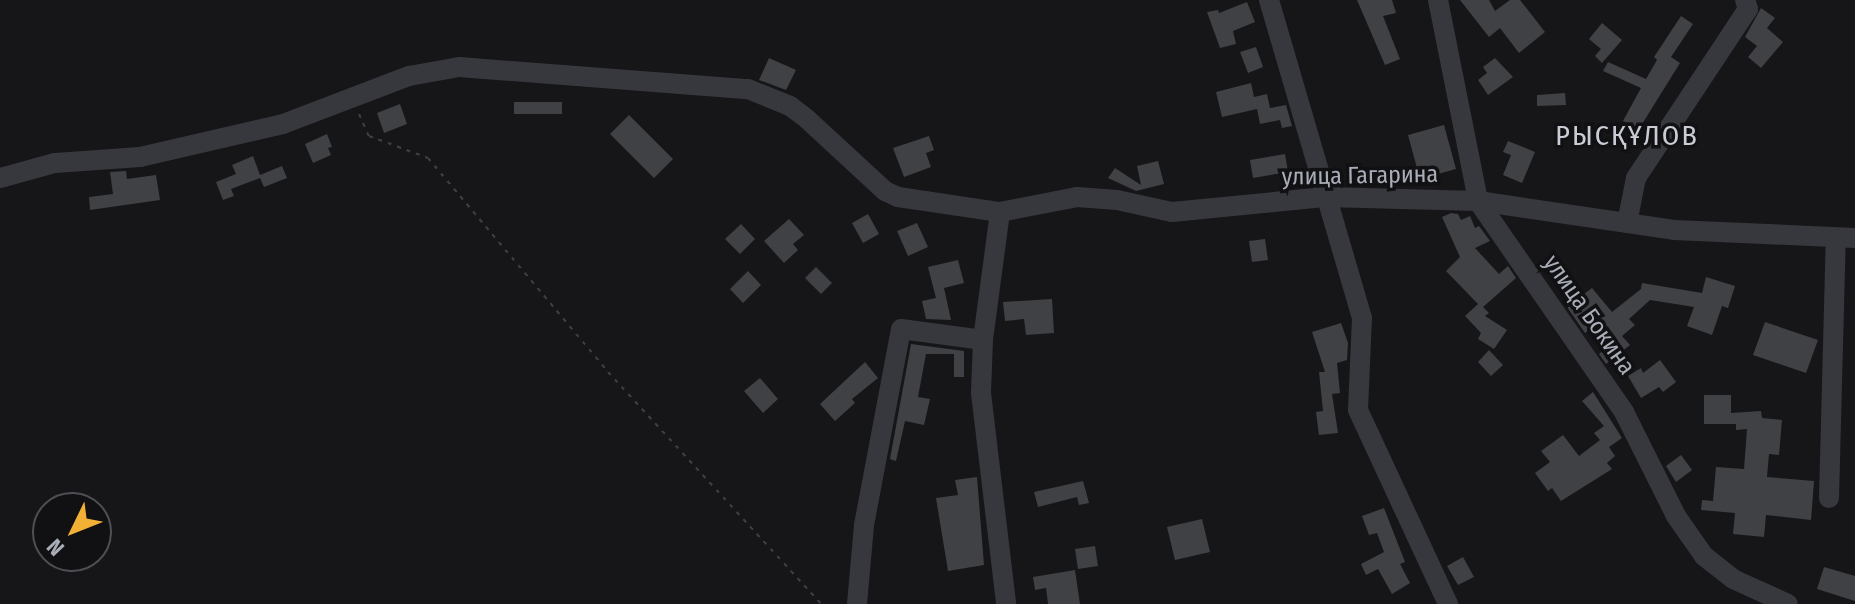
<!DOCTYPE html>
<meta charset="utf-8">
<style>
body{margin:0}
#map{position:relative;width:1855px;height:604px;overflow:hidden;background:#161618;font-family:"Fira Sans Condensed",sans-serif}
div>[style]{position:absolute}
.building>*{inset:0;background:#404145}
.path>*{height:2px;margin-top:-1px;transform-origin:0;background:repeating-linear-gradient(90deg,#3d3f44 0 4px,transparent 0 10px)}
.minor>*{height:20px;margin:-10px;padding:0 10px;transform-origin:10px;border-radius:10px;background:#37383d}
span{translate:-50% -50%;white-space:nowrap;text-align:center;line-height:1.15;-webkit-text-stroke:7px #111113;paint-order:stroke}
.street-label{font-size:24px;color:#a8adb8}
.quarter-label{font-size:28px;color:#c9ccd4;letter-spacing:2px}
.north{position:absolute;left:32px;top:492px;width:80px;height:80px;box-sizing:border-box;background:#111113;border:2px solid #4d4f55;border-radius:50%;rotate:227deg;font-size:22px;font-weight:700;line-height:32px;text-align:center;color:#a8adb8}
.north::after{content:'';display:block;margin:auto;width:28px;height:36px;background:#f2b134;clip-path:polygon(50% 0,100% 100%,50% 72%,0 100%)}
</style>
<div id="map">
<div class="building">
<i style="clip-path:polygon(1357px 0,1392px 0,1396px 13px,1383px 16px,1400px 59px,1385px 65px)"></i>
<i style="clip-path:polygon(1460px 0,1489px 0,1495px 11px,1510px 0,1520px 0,1545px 32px,1519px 53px,1500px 28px,1489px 37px)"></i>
<i style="clip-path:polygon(1247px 2px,1255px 22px,1233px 31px,1236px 44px,1220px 48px,1207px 12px,1218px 10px,1219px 13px)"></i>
<i style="clip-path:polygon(1761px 8px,1775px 18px,1767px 28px,1783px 42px,1761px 68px,1748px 57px,1757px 46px,1745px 37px)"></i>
<i style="clip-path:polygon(1681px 16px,1693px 24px,1671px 57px,1680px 63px,1639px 129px,1623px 121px,1641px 88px,1603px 71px,1608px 62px,1646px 79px,1657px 60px,1654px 57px)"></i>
<i style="clip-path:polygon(1602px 23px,1622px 40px,1602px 63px,1595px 56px,1601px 49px,1589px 39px)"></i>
<i style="clip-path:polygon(1256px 47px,1263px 67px,1248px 73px,1240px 52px)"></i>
<i style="clip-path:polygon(769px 58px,796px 70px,786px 90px,759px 80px)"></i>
<i style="clip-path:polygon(1495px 58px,1513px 77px,1488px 95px,1478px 80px,1487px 73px,1483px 67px)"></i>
<i style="clip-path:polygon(1251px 83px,1254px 97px,1267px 94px,1270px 108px,1286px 105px,1292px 126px,1282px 128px,1280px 120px,1260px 124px,1257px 109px,1222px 117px,1216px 92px)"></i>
<i style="clip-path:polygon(1565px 93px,1566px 105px,1537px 106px,1537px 95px)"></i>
<i style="clip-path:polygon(514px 102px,562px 102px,562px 114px,514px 114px)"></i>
<i style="clip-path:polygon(400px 104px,407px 124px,384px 133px,377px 113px)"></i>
<i style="clip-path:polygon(629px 115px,673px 159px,654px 178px,610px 134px)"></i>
<i style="clip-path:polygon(1444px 125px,1456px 169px,1420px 179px,1408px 135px)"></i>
<i style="clip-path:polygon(327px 134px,332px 147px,328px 148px,331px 155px,313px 163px,305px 144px)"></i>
<i style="clip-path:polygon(929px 136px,934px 150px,926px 153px,931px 167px,904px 177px,893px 148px)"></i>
<i style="clip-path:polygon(1508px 141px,1535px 152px,1522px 183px,1503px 175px,1511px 155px,1503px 152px)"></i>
<i style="clip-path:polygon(1285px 154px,1288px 172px,1253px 178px,1250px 160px)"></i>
<i style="clip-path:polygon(253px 156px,260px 175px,282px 166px,287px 178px,264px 187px,260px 178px,231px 189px,234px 196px,223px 200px,216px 182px,236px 174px,232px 165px)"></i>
<i style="clip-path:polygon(1158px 161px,1164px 184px,1136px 191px,1108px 178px,1115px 168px,1141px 185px,1137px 166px)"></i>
<i style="clip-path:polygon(126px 171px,127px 179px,156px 175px,160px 200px,90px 210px,89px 197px,113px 194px,110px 172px)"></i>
<i style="clip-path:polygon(1451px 213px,1458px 214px,1461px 220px,1470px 216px,1475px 228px,1479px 226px,1490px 241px,1475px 248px,1499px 274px,1508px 266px,1516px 278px,1483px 307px,1489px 313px,1485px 316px,1507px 330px,1494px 349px,1478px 339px,1481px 333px,1465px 316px,1478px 304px,1446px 271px,1460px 257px,1442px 217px)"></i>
<i style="clip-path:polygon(868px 214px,879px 234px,863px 243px,852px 223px)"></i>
<i style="clip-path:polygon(789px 219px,804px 235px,793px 244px,798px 250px,784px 263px,764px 241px)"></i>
<i style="clip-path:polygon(917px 223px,928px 247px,908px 256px,897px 231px)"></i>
<i style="clip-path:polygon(741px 224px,755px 239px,740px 254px,725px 239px)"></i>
<i style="clip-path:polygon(1265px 239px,1268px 260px,1252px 262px,1249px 241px)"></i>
<i style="clip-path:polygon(958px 260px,964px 283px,944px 288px,951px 320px,926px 319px,922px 301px,936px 298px,928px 267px)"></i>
<i style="clip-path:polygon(816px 267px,832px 283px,821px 294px,805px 278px)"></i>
<i style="clip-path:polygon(748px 271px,761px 285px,743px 303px,730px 289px)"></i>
<i style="clip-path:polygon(1706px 277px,1735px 286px,1728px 308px,1722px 306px,1712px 335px,1687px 326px,1694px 307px,1650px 300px,1629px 319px,1635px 325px,1622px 336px,1630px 345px,1606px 364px,1599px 354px,1616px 340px,1600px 321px,1585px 333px,1567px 307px,1592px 288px,1612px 312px,1641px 289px,1642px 283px,1702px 293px)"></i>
<i style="clip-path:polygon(1052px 299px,1054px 333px,1026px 335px,1024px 319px,1005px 321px,1003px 302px)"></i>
<i style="clip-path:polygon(1765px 322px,1818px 340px,1806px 373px,1753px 355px)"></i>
<i style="clip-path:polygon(1341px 323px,1348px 343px,1347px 360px,1337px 363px,1340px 393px,1332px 394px,1338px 433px,1319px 435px,1316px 412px,1323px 411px,1319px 372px,1325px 372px,1312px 332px)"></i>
<i style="clip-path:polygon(911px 344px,964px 351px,964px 377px,954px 377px,954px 354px,926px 354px,918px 397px,930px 399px,924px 425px,905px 421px,896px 461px,890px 459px)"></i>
<i style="clip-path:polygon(1489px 350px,1503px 365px,1491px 376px,1478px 362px)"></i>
<i style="clip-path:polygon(1660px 360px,1676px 382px,1663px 392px,1659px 387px,1641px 398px,1628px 376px,1641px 368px,1643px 373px)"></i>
<i style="clip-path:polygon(865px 362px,878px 378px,852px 399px,855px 403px,835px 421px,820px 404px)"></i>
<i style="clip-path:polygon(760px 378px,778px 399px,763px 413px,744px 391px)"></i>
<i style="clip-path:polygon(1593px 392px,1622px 438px,1609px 447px,1615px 456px,1607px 463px,1612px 469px,1561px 501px,1552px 488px,1548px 491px,1535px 473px,1550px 462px,1541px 451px,1563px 435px,1579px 456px,1600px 440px,1594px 433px,1604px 426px,1582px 401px)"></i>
<i style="clip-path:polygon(1704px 395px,1731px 395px,1731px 413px,1761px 411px,1762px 418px,1782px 420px,1779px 455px,1769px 454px,1767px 477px,1814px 481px,1811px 520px,1766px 515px,1764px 537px,1733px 534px,1735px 513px,1701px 510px,1702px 500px,1713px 501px,1716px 467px,1744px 469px,1747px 429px,1736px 430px,1736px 424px,1704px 424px)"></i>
<i style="clip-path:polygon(1681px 455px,1692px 470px,1676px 482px,1666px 466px)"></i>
<i style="clip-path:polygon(977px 477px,984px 565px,948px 571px,936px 498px,958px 495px,955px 480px)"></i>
<i style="clip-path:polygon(1083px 481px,1089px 503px,1079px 505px,1077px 497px,1038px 507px,1034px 492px)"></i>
<i style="clip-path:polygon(1384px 508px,1405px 562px,1400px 564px,1410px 583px,1392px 594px,1378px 569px,1366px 575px,1361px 564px,1384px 552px,1377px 533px,1369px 535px,1362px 516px)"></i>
<i style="clip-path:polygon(1202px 519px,1210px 552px,1175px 560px,1167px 527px)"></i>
<i style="clip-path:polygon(1095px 546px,1098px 566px,1078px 569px,1075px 549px)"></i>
<i style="clip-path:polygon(1463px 557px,1474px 577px,1458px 585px,1447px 566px)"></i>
<i style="clip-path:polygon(1824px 567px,1855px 576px,1855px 601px,1817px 589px)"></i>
<i style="clip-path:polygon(1075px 570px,1080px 604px,1048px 604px,1046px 588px,1035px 590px,1033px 577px)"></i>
</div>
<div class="path">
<i style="left:359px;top:114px;width:24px;rotate:66deg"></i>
<i style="left:369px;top:136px;width:63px;rotate:20.4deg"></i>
<i style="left:428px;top:158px;width:280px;rotate:49.9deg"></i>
<i style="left:608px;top:372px;width:315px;rotate:47.4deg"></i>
</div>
<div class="minor">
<i style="left:1269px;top:0;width:331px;rotate:73.7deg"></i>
<i style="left:1362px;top:318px;width:92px;rotate:92.5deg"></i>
<i style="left:1358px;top:410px;width:214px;rotate:65.1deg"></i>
<i style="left:1438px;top:0;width:205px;rotate:78.7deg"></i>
<i style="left:1478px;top:201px;width:257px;rotate:55.3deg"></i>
<i style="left:1624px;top:412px;width:116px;rotate:63.4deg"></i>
<i style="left:1676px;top:516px;width:49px;rotate:55deg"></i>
<i style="left:1704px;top:556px;width:37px;rotate:38deg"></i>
<i style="left:1733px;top:579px;width:60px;rotate:24.4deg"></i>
<i style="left:0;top:178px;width:57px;rotate:-15.3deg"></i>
<i style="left:55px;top:163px;width:85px;rotate:-4deg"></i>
<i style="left:140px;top:157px;width:147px;rotate:-13deg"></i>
<i style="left:283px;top:124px;width:135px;rotate:-20.9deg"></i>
<i style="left:409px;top:76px;width:51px;rotate:-10.2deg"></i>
<i style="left:459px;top:67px;width:290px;rotate:4.4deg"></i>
<i style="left:748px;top:89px;width:45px;rotate:22deg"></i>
<i style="left:790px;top:106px;width:21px;rotate:37deg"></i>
<i style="left:807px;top:119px;width:106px;rotate:42.7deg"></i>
<i style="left:885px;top:191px;width:14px;rotate:25deg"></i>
<i style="left:898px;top:197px;width:103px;rotate:8.4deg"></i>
<i style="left:1000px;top:212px;width:78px;rotate:-11deg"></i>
<i style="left:1077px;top:197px;width:40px;rotate:4.3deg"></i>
<i style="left:1117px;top:200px;width:56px;rotate:12.3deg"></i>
<i style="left:1172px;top:212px;width:155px;rotate:-5.6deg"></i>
<i style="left:1326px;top:197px;width:152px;rotate:1.5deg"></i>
<i style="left:1478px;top:201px;width:198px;rotate:8.4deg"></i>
<i style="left:1674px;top:230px;width:181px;rotate:2.5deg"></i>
<i style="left:1000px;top:212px;width:129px;rotate:97.6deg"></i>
<i style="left:983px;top:340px;width:53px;rotate:92.2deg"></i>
<i style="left:981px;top:393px;width:212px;rotate:83.2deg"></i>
<i style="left:1627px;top:223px;width:46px;rotate:-78.7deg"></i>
<i style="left:1636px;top:178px;width:203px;rotate:-56.5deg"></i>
<i style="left:1748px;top:9px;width:9px;rotate:-108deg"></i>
<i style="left:1829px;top:498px;width:260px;rotate:-88.5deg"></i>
<i style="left:857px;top:604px;width:79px;rotate:-84.9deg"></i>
<i style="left:864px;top:525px;width:199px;rotate:-79.3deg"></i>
<i style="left:901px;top:329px;width:83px;rotate:7.6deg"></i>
</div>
<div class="street-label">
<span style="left:1360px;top:176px;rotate:-1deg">улица Гагарина</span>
<span style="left:1589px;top:315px;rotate:55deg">улица Бокина</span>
</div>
<div class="quarter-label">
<span style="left:1627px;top:136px">РЫСҚҰЛОВ</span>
</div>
<div class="north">N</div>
</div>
